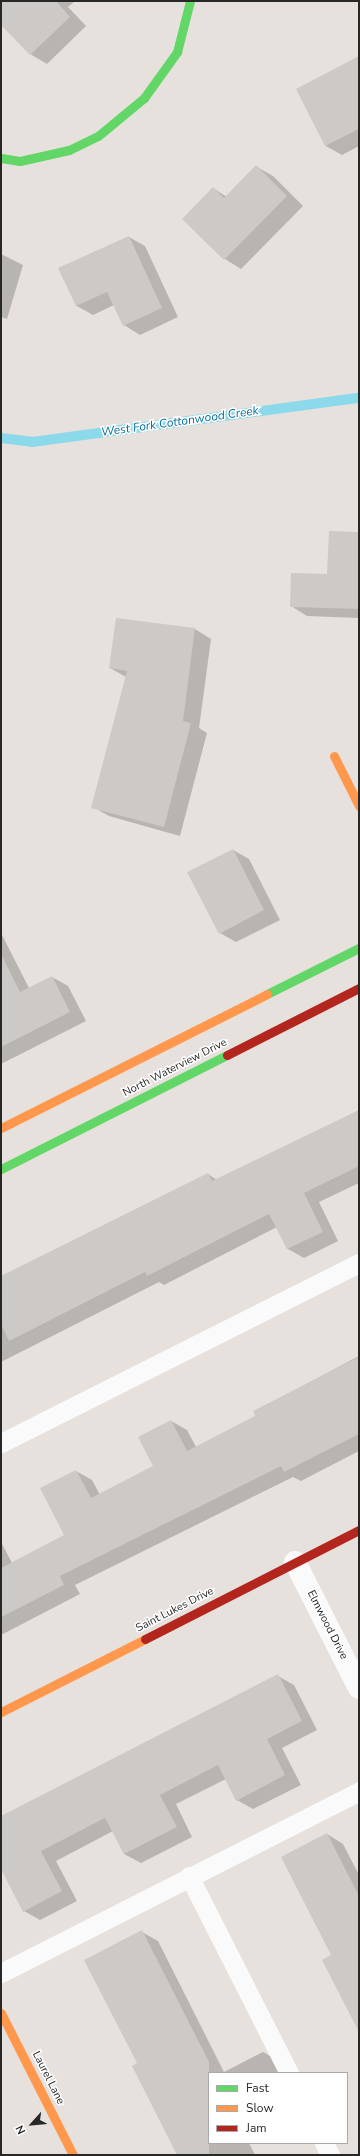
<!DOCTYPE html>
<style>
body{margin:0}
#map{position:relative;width:360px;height:2156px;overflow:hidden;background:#e6e1dc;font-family:"Nunito Sans",sans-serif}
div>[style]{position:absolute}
.shadow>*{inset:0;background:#0003}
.stream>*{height:10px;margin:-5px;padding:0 5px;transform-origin:5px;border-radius:5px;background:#8cd9eb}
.building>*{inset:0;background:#ccc9c6}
.lane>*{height:19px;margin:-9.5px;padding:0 9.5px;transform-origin:9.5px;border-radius:9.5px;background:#fbfafa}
.street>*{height:22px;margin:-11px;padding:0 11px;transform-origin:11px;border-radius:11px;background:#fbfafa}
.fast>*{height:9px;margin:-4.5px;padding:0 4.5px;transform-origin:4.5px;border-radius:4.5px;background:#63d668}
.slow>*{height:9px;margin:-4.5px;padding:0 4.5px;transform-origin:4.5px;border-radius:4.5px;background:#ff974d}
.jam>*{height:9px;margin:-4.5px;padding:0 4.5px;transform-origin:4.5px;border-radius:4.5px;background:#b3261e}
span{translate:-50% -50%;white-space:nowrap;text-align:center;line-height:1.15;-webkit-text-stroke:3px #fff;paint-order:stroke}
.street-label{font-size:11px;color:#272727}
.water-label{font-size:12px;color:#08709a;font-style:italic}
.frame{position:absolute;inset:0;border:2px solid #272727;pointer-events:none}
.legend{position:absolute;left:208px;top:2072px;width:140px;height:72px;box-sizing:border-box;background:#fff;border:1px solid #a9a9a9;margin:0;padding:5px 7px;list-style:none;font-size:12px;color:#272727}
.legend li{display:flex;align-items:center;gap:8px;height:20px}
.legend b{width:20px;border:1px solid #a9a9a9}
.north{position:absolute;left:12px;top:2104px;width:40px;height:40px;-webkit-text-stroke:3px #fff;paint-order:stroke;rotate:243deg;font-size:11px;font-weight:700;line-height:16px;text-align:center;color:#272727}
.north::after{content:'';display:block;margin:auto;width:14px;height:18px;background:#272727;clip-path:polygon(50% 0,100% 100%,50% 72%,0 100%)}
</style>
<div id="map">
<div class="shadow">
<i style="clip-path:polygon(1px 1px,75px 1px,68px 7px,86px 26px,47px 64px,30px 54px,1px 24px)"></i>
<i style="clip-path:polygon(359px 57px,359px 146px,342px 155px,326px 146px)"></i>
<i style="clip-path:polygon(257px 167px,273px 176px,303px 206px,241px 269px,225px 259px,213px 188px,227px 197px)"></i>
<i style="clip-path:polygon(129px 237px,145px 246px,178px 317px,140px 335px,124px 325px,114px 305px,93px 315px,77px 306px,60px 269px)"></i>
<i style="clip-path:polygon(1px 254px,23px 265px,7px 319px,1px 317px)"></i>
<i style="clip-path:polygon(359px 533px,359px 618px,307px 616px,291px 606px,328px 575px)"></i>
<i style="clip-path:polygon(195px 629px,211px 639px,199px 728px,207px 733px,180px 836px,109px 816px,93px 807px,126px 677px,110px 668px)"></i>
<i style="clip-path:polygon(233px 850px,249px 859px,280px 920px,236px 942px,220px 933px)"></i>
<i style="clip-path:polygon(1px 933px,29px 988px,52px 977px,68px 986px,86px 1021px,1px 1064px)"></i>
<i style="clip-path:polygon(359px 1111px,359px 1183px,319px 1202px,338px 1241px,304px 1258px,288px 1249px,277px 1227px,164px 1285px,159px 1282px,1px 1362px,1px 1278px,208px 1174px,217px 1180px)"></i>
<i style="clip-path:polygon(359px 1356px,359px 1451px,301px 1481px,293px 1477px,75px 1585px,80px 1594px,1px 1635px,1px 1542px,12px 1563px,65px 1536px,76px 1471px,92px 1480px,100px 1495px,154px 1467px,171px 1421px,187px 1430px,196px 1447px,257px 1416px,254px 1412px)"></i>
<i style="clip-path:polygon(278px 1676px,294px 1685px,317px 1730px,282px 1748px,301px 1785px,253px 1809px,237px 1800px,226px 1779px,176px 1804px,192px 1837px,141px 1863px,124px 1854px,113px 1831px,56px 1861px,77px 1901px,40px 1920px,24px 1911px,1px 1867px,1px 1817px)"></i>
<i style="clip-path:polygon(327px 1834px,343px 1844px,359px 1875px,359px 2029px,332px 1956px)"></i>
<i style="clip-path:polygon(142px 1932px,158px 1941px,224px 2072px,263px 2052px,279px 2061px,285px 2073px,209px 2073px,209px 2143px,249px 2143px,255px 2155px,179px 2155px,139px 2064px)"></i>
</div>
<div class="stream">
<i style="left:1px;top:438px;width:31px;rotate:7deg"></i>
<i style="left:32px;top:442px;width:330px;rotate:-7.7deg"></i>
</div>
<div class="building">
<i style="clip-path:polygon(1px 1px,56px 1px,70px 17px,30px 55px,1px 25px)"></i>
<i style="clip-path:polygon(359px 56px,359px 129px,325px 146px,296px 89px)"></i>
<i style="clip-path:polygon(256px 165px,287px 196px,224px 260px,182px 219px,213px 187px,224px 198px)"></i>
<i style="clip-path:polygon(129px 236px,162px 308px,123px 326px,107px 292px,76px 306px,58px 268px)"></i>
<i style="clip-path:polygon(329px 531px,359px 532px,359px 609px,290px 607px,291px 573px,327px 574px)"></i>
<i style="clip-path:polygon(116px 618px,195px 628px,183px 721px,191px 723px,164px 827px,91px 808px,127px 671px,109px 668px)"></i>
<i style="clip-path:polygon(233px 849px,264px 910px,219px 934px,187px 872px)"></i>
<i style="clip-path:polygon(1px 954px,20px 992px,52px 976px,70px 1012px,1px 1047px)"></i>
<i style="clip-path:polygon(359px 1110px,359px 1166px,304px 1193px,323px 1232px,287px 1249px,269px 1214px,147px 1276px,145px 1272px,9px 1341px,1px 1324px,1px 1276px,208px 1173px,212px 1181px)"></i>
<i style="clip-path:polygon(359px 1357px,359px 1434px,284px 1472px,281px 1466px,60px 1576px,64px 1585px,1px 1617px,1px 1568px,64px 1535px,40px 1488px,76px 1470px,91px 1498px,153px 1466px,138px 1437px,171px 1420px,187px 1451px,255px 1416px,253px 1411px)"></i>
<i style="clip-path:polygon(278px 1674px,302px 1721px,267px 1739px,285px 1775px,236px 1801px,218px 1765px,160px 1795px,177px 1827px,124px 1854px,105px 1818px,41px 1851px,62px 1891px,23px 1912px,1px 1869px,1px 1816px)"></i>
<i style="clip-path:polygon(327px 1833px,359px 1896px,359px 2032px,322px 1960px,331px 1955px,281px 1857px)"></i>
<i style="clip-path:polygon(142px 1930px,209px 2062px,209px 2155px,177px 2155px,132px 2066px,137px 2063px,84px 1960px)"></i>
</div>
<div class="lane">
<i style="left:1px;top:1443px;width:401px;rotate:-26.7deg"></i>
<i style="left:189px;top:1876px;width:221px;rotate:63.1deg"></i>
<i style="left:1px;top:1973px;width:402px;rotate:-26.9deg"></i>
<i style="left:324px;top:2143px;width:13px;rotate:63deg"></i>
</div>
<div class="street">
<i style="left:295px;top:1562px;width:141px;rotate:63.1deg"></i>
</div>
<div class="fast">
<i style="left:1px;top:158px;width:19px;rotate:9deg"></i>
<i style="left:20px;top:161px;width:50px;rotate:-12.7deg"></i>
<i style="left:69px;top:150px;width:32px;rotate:-26deg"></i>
<i style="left:98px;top:136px;width:60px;rotate:-39.6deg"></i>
<i style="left:144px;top:98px;width:57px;rotate:-54.3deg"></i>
<i style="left:177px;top:52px;width:53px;rotate:-75.7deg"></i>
<i style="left:267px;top:994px;width:103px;rotate:-26.6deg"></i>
<i style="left:1px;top:1169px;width:253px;rotate:-26.8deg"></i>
</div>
<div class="slow">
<i style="left:334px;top:756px;width:56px;rotate:63.4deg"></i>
<i style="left:1px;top:1128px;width:298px;rotate:-26.7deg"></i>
<i style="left:1px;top:1712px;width:161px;rotate:-26.9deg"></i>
<i style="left:1px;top:2013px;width:159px;rotate:63.1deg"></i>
</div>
<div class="jam">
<i style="left:227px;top:1055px;width:148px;rotate:-26.9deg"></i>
<i style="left:145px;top:1639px;width:240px;rotate:-27deg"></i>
</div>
<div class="street-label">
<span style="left:175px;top:1068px;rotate:-27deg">North Waterview Drive</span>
<span style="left:175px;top:1610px;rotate:-27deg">Saint Lukes Drive</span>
<span style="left:327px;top:1625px;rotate:63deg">Elmwood Drive</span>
<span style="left:48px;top:2078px;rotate:63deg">Laurel Lane</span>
</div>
<div class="water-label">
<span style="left:180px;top:422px;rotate:-8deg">West Fork Cottonwood Creek</span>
</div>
<div class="frame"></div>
<ul class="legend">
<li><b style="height:5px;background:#63d668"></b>Fast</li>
<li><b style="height:5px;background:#ff974d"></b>Slow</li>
<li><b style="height:5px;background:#b3261e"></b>Jam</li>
</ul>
<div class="north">N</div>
</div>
